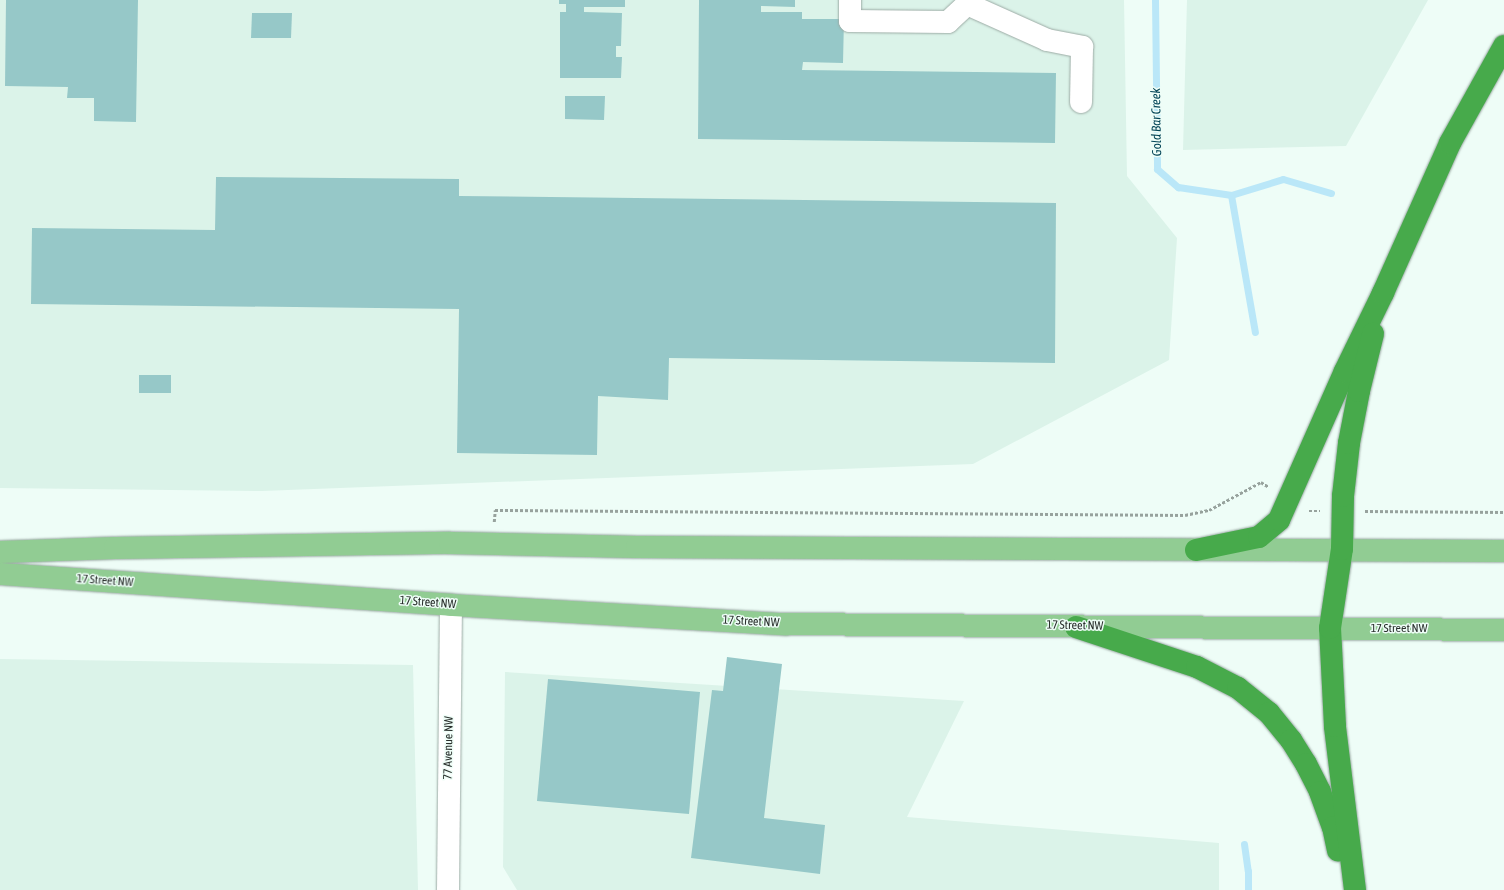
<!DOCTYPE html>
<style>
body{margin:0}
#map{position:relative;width:1504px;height:890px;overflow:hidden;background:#eefdf7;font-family:"Asap Condensed",sans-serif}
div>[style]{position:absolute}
.built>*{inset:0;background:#dbf3e9}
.stream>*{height:7px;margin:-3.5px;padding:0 3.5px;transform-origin:3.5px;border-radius:3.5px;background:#bae7f8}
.building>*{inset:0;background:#96c8c8}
.path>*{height:2.5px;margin-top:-1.25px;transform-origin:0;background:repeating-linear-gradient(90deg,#97a29d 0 3px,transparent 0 5px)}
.roads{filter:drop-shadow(0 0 1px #9caba5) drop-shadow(0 0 1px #9caba5)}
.minor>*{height:22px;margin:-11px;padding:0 11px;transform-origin:11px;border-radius:11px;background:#fff}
.major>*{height:22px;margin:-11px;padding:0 11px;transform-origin:11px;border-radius:11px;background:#91cc93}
.highway>*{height:22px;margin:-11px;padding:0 11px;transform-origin:11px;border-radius:11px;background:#47aa4b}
span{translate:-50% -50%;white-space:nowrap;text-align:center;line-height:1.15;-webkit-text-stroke:3px #eefdf7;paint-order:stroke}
.street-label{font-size:12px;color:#282e2b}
.water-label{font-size:13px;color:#024456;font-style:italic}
</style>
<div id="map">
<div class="built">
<i style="clip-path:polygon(0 0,1124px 0,1127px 176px,1177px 238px,1169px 360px,973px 464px,262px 491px,0 488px)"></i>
<i style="clip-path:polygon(1187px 0,1428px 0,1346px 146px,1183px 150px)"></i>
<i style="clip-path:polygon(0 659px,413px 665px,418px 890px,0 890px)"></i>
<i style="clip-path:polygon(505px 672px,964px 701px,907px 817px,1219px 843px,1219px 890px,517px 890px,503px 867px)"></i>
</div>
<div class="stream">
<i style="left:1155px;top:0;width:169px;rotate:89.3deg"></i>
<i style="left:1157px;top:169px;width:28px;rotate:41deg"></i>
<i style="left:1178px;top:187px;width:54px;rotate:8.6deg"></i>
<i style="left:1231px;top:195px;width:139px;rotate:80.1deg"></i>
<i style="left:1231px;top:195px;width:54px;rotate:-17.1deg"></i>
<i style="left:1283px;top:179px;width:50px;rotate:16.3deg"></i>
<i style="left:1244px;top:844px;width:27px;rotate:82deg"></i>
<i style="left:1248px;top:871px;width:19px;rotate:90deg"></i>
</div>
<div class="building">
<i style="clip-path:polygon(6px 0,138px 0,136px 122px,94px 121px,94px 98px,67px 98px,68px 87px,5px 86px)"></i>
<i style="clip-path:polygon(559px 0,625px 0,625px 7px,584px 7px,584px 12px,622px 13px,621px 46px,616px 46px,616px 57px,622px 57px,621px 78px,560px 78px,560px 12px,566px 12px,566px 4px,559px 4px)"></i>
<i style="clip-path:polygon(699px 0,795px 0,795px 7px,761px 6px,761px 12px,802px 12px,802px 19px,844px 19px,843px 63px,803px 62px,802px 70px,1056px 73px,1055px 143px,698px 139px)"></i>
<i style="clip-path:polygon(252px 13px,292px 13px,291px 38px,251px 38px)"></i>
<i style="clip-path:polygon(565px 96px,605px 96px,604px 120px,565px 119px)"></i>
<i style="clip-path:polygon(216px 177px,459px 179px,459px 196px,1056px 203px,1055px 363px,669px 358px,668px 400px,598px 396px,597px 455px,457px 453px,459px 309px,31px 304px,32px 228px,215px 230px)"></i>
<i style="clip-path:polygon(139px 375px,171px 375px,171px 393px,139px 393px)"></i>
<i style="clip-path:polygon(727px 657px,782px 664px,764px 818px,825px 825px,820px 874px,691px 858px,712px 690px,723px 691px)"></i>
<i style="clip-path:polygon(548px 679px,700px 692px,689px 814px,537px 801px)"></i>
</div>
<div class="path">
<i style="left:1309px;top:511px;width:11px"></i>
<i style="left:1365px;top:511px;width:139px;rotate:0.4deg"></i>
<i style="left:494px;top:522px;width:12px;rotate:-85deg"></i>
<i style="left:495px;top:510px;width:690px;rotate:0.42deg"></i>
<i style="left:1185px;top:515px;width:25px;rotate:-12deg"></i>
<i style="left:1209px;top:510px;width:59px;rotate:-28.3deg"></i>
<i style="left:1261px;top:482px;width:9px;rotate:32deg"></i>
</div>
<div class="roads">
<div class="minor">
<i style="left:850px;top:0;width:21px;rotate:90deg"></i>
<i style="left:850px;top:21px;width:98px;rotate:0.6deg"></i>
<i style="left:948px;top:22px;width:26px;rotate:-43deg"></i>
<i style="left:967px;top:4px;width:4px;rotate:-90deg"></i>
<i style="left:967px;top:4px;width:88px;rotate:24.2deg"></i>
<i style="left:1047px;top:40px;width:36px;rotate:11deg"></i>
<i style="left:1082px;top:47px;width:55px;rotate:91deg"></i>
<i style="left:448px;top:890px;width:285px;rotate:-89.4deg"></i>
</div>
<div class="major">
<i style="left:0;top:552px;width:115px;rotate:-2deg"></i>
<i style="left:115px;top:548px;width:335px;rotate:-0.9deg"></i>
<i style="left:450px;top:543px;width:187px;rotate:1.2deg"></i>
<i style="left:637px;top:547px;width:867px;rotate:0.26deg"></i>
<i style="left:0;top:574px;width:452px;rotate:3.9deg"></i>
<i style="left:451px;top:605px;width:335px;rotate:3.3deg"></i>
<i style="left:785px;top:624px;width:719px;rotate:0.48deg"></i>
</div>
<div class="highway">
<i style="left:1196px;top:550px;width:64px;rotate:-11.7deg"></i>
<i style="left:1259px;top:537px;width:26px;rotate:-40deg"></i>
<i style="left:1279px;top:520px;width:163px;rotate:-66.1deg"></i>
<i style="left:1345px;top:371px;width:87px;rotate:-64deg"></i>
<i style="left:1383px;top:293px;width:164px;rotate:-65.9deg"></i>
<i style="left:1450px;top:143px;width:111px;rotate:-60.9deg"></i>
<i style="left:1076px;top:627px;width:127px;rotate:18.3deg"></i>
<i style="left:1197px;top:667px;width:46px;rotate:27.1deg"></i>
<i style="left:1238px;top:688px;width:40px;rotate:39deg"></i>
<i style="left:1269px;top:713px;width:35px;rotate:51deg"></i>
<i style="left:1291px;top:740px;width:28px;rotate:58deg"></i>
<i style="left:1306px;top:764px;width:31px;rotate:63deg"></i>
<i style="left:1320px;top:792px;width:37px;rotate:70deg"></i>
<i style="left:1333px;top:827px;width:24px;rotate:78deg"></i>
<i style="left:1355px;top:890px;width:165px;rotate:-97deg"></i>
<i style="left:1335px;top:726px;width:98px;rotate:-92.9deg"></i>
<i style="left:1330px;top:628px;width:80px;rotate:-81.4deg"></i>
<i style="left:1342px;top:549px;width:53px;rotate:-88.9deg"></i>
<i style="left:1343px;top:496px;width:53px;rotate:-83.5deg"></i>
<i style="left:1349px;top:443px;width:53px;rotate:-79.1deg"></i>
<i style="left:1359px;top:391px;width:59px;rotate:-76.2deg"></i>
</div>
</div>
<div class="street-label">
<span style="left:105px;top:581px;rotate:4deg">17 Street NW</span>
<span style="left:428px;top:603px;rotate:4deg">17 Street NW</span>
<span style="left:751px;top:622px;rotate:3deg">17 Street NW</span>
<span style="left:1075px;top:626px;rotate:1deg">17 Street NW</span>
<span style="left:1399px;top:629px">17 Street NW</span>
<span style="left:449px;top:748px;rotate:-89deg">77 Avenue NW</span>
</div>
<div class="water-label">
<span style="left:1157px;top:122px;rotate:-91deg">Gold Bar Creek</span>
</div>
</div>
